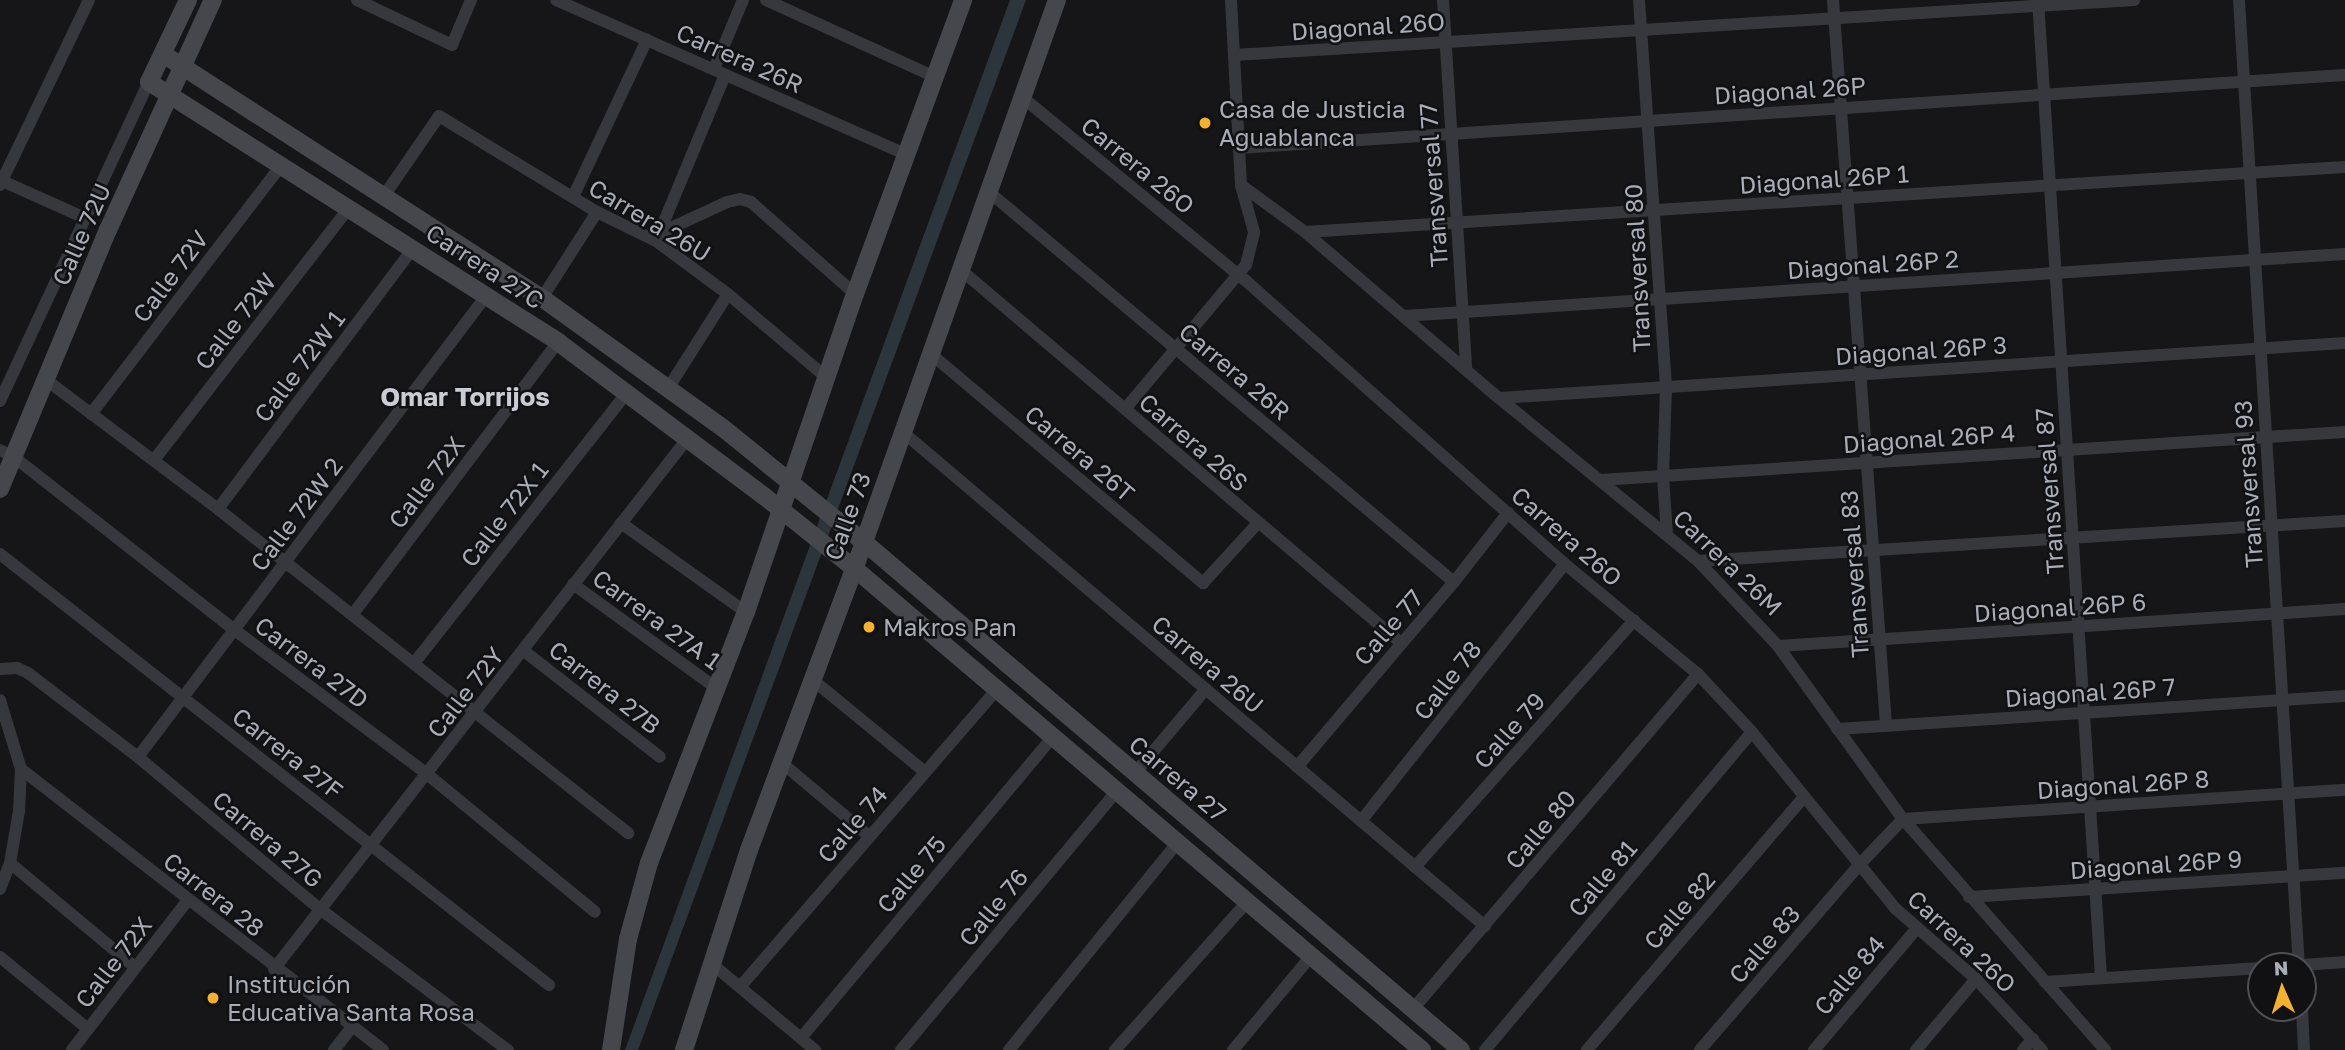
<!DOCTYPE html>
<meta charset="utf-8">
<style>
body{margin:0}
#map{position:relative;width:2345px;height:1050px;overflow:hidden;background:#161618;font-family:"Golos Text",sans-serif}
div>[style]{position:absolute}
.water>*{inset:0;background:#2c353c}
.street>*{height:12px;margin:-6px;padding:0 6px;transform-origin:6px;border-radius:6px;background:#37383d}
.secondary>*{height:18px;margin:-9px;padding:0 9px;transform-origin:9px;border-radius:9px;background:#45474d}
.dots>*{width:19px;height:19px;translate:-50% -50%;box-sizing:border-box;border:4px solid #111113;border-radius:50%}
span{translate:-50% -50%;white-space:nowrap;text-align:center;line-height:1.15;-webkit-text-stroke:5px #111113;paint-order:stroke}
.street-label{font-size:24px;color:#a8adb8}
.poi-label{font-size:24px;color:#a8adb8}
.left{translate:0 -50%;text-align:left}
.neighbourhood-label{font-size:26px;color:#c9ccd4;font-weight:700}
.north{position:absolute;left:2247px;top:952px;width:70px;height:70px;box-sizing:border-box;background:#111113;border:2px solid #4d4f55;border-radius:50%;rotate:357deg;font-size:19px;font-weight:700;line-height:28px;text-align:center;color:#a8adb8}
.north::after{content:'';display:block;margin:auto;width:24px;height:32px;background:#f2b134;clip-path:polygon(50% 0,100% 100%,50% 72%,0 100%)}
</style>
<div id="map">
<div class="water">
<i style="clip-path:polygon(1010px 0,1026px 0,638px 1050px,625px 1050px)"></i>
</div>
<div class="street">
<i style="left:357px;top:0;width:105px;rotate:25.3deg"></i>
<i style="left:452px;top:45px;width:49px;rotate:-67.1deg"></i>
<i style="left:556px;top:0;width:384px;rotate:23.8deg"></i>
<i style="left:766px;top:0;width:186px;rotate:24.5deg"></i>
<i style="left:1443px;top:0;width:368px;rotate:86.4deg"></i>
<i style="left:1639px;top:0;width:388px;rotate:86deg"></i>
<i style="left:1666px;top:387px;width:89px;rotate:91.9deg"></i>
<i style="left:1663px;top:476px;width:58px;rotate:86.1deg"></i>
<i style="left:1833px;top:0;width:728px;rotate:85.82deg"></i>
<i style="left:2038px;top:0;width:980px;rotate:86.31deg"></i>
<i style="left:2239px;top:0;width:968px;rotate:86.45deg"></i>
<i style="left:1234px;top:55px;width:902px;rotate:-3.5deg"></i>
<i style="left:714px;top:69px;width:75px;rotate:-67.2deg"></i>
<i style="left:1022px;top:97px;width:288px;rotate:39.4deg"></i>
<i style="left:1245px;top:280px;width:428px;rotate:41.6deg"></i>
<i style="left:1565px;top:564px;width:173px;rotate:39.6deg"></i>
<i style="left:1698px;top:674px;width:79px;rotate:47deg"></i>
<i style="left:1752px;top:732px;width:228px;rotate:50.9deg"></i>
<i style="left:1896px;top:909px;width:106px;rotate:41.2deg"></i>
<i style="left:1976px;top:979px;width:97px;rotate:47.1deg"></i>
<i style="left:1239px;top:148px;width:1108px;rotate:-3.78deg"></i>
<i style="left:0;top:180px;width:93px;rotate:24.1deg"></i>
<i style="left:0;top:185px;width:205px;rotate:-64.3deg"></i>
<i style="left:1241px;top:185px;width:79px;rotate:36.3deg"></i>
<i style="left:1305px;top:232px;width:255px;rotate:40.6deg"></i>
<i style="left:1499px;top:398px;width:257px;rotate:39.3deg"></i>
<i style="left:1698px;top:561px;width:117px;rotate:46.7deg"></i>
<i style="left:1778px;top:646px;width:213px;rotate:54.2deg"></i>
<i style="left:1903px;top:819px;width:307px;rotate:48.8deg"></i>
<i style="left:989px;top:192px;width:607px;rotate:39.99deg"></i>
<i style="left:384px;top:196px;width:97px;rotate:-55.5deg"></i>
<i style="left:439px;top:116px;width:185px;rotate:31.3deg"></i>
<i style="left:597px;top:212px;width:66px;rotate:26.2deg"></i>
<i style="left:656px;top:241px;width:89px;rotate:36.4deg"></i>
<i style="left:728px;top:294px;width:130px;rotate:40.3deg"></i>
<i style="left:573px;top:197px;width:174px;rotate:-64.8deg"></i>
<i style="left:1305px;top:232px;width:1042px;rotate:-3.58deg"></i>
<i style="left:660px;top:233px;width:74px;rotate:-24.8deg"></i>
<i style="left:727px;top:202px;width:13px;rotate:-13deg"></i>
<i style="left:740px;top:199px;width:11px;rotate:15deg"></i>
<i style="left:751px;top:202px;width:139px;rotate:41.5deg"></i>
<i style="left:658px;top:236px;width:174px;rotate:-67.4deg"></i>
<i style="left:961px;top:270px;width:577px;rotate:40.29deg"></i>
<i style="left:542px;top:298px;width:102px;rotate:-57.4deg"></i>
<i style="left:1403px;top:316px;width:944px;rotate:-3.77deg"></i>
<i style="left:931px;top:354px;width:356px;rotate:40.1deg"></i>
<i style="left:1203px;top:583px;width:80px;rotate:-47.5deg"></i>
<i style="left:45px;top:379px;width:216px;rotate:36.9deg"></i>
<i style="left:218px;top:509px;width:523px;rotate:38.32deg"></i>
<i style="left:669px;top:387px;width:110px;rotate:-57.6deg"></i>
<i style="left:1499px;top:398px;width:848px;rotate:-3.72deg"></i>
<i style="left:0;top:401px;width:352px;rotate:-65deg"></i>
<i style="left:1125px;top:409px;width:188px;rotate:-50deg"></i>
<i style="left:1246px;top:265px;width:34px;rotate:-76deg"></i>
<i style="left:1254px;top:232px;width:49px;rotate:-105.5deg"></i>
<i style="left:1241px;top:185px;width:185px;rotate:-93.1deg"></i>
<i style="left:91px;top:414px;width:315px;rotate:-52.6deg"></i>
<i style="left:904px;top:433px;width:762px;rotate:40.32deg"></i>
<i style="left:0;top:450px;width:16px;rotate:27deg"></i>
<i style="left:14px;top:457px;width:277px;rotate:38.1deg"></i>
<i style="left:232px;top:628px;width:244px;rotate:36.8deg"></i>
<i style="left:427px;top:774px;width:217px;rotate:39.4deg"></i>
<i style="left:154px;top:460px;width:319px;rotate:-52.3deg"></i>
<i style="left:1600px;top:480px;width:747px;rotate:-3.69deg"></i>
<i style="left:218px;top:509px;width:326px;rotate:-53.2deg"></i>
<i style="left:621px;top:523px;width:153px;rotate:35.5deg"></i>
<i style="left:0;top:554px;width:698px;rotate:38.13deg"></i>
<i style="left:1698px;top:561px;width:648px;rotate:-3.54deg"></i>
<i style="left:573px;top:584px;width:177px;rotate:36deg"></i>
<i style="left:353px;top:614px;width:341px;rotate:-53deg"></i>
<i style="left:1778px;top:646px;width:568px;rotate:-3.73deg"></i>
<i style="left:524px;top:651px;width:172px;rotate:37.9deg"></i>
<i style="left:415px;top:662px;width:342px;rotate:-51.8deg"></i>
<i style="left:0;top:669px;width:17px;rotate:-3deg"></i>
<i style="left:17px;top:668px;width:12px;rotate:24deg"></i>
<i style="left:28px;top:673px;width:138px;rotate:37.4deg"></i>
<i style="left:138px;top:757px;width:237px;rotate:39.9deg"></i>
<i style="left:320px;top:909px;width:235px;rotate:36.9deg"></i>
<i style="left:813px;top:680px;width:145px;rotate:39.4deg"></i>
<i style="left:0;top:700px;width:72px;rotate:73.1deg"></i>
<i style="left:21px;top:769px;width:42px;rotate:92.7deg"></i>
<i style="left:19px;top:811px;width:53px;rotate:99.8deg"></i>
<i style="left:10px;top:863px;width:28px;rotate:111deg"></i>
<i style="left:1837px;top:729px;width:509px;rotate:-3.72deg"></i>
<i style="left:138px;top:757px;width:578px;rotate:-52.95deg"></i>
<i style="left:782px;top:763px;width:114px;rotate:40deg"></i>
<i style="left:1297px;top:767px;width:243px;rotate:-49.7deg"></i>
<i style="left:1454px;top:582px;width:88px;rotate:-52deg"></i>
<i style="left:21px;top:769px;width:458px;rotate:37.8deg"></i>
<i style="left:1135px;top:773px;width:110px;rotate:-49.8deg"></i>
<i style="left:1361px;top:821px;width:328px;rotate:-51.6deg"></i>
<i style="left:10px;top:863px;width:163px;rotate:39.8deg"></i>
<i style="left:1415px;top:867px;width:330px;rotate:-48.4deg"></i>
<i style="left:1969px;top:897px;width:377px;rotate:-3.7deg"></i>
<i style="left:0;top:957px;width:114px;rotate:39.3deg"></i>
<i style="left:711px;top:963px;width:136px;rotate:39.9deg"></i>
<i style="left:2289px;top:966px;width:56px;rotate:-4.1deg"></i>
<i style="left:274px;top:969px;width:672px;rotate:-52.07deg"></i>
<i style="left:2045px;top:982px;width:216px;rotate:-3.7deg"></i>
<i style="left:740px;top:987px;width:394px;rotate:-49.2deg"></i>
<i style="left:2302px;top:1008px;width:42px;rotate:87.3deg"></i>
<i style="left:1413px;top:1009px;width:440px;rotate:-49.6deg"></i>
<i style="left:801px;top:1038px;width:393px;rotate:-50.1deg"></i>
<i style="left:72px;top:1050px;width:190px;rotate:-52.3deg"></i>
<i style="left:334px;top:1050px;width:29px;rotate:-52deg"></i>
<i style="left:901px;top:1050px;width:337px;rotate:-50.2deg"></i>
<i style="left:1009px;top:1050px;width:267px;rotate:-50.9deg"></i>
<i style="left:1115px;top:1050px;width:198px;rotate:-48.3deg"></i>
<i style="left:1233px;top:1050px;width:122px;rotate:-50.3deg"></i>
<i style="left:1485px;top:1050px;width:415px;rotate:-50deg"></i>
<i style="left:1587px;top:1050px;width:332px;rotate:-49.4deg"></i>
<i style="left:1700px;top:1050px;width:244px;rotate:-49.3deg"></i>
<i style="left:1859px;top:865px;width:64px;rotate:-46.3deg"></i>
<i style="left:1903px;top:819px;width:443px;rotate:-3.8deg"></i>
<i style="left:1814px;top:1050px;width:160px;rotate:-49.8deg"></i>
<i style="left:1916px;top:1050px;width:93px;rotate:-49.8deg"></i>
<i style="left:2023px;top:1050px;width:15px;rotate:-48deg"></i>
</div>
<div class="secondary">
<i style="left:188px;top:0;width:91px;rotate:115.4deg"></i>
<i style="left:149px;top:82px;width:485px;rotate:32.4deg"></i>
<i style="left:558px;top:342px;width:257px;rotate:36.8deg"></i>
<i style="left:764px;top:496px;width:115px;rotate:38.7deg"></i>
<i style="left:854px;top:568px;width:745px;rotate:40.32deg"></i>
<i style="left:163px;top:54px;width:451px;rotate:32.8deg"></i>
<i style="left:542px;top:298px;width:223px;rotate:35.7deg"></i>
<i style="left:723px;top:428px;width:181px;rotate:39deg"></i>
<i style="left:864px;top:542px;width:784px;rotate:40.4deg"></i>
<i style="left:0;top:489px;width:281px;rotate:-67.4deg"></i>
<i style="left:108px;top:230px;width:253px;rotate:-65.5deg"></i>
<i style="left:611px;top:1050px;width:112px;rotate:-81.3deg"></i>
<i style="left:628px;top:939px;width:79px;rotate:-74.6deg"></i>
<i style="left:649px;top:863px;width:269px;rotate:-68.9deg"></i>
<i style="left:746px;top:612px;width:336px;rotate:-71.1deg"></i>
<i style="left:855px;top:294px;width:313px;rotate:-69.8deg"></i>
<i style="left:684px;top:1050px;width:210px;rotate:-72deg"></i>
<i style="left:749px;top:850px;width:329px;rotate:-69.5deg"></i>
<i style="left:864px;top:542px;width:575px;rotate:-70.4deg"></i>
</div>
<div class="dots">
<i style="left:1205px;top:123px;background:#f2b134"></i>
<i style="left:869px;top:627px;background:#f2b134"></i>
<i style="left:213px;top:998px;background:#f2b134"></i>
</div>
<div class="street-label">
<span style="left:1368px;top:26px;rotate:-4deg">Diagonal 26O</span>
<span style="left:740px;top:58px;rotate:24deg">Carrera 26R</span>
<span style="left:1790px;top:90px;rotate:-4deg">Diagonal 26P</span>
<span style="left:1138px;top:165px;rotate:39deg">Carrera 26O</span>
<span style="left:1824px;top:179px;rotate:-4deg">Diagonal 26P 1</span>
<span style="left:1433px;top:185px;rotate:-94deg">Transversal 77</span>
<span style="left:650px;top:220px;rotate:31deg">Carrera 26U</span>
<span style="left:81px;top:234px;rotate:-66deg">Calle 72U</span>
<span style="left:1873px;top:264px;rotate:-4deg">Diagonal 26P 2</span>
<span style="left:485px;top:266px;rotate:33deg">Carrera 27C</span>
<span style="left:1637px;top:268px;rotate:-93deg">Transversal 80</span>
<span style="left:170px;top:276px;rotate:-53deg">Calle 72V</span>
<span style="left:235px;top:321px;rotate:-52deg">Calle 72W</span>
<span style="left:1921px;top:350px;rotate:-4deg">Diagonal 26P 3</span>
<span style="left:299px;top:366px;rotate:-53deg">Calle 72W 1</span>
<span style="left:1235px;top:371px;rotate:40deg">Carrera 26R</span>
<span style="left:1929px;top:438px;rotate:-4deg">Diagonal 26P 4</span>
<span style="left:1194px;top:442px;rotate:41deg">Carrera 26S</span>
<span style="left:1080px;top:453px;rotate:40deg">Carrera 26T</span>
<span style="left:426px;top:482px;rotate:-53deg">Calle 72X</span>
<span style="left:2248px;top:484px;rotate:-94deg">Transversal 93</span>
<span style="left:2049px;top:491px;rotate:-94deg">Transversal 87</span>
<span style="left:296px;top:514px;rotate:-53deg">Calle 72W 2</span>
<span style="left:504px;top:514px;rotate:-52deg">Calle 72X 1</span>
<span style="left:847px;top:516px;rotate:-70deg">Calle 73</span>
<span style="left:1567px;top:536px;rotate:41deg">Carrera 26O</span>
<span style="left:1728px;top:562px;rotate:44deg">Carrera 26M</span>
<span style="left:1854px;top:574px;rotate:-94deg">Transversal 83</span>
<span style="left:2060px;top:607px;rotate:-4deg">Diagonal 26P 6</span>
<span style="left:657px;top:619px;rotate:36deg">Carrera 27A 1</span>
<span style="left:1388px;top:627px;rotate:-49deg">Calle 77</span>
<span style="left:312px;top:662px;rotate:37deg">Carrera 27D</span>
<span style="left:1208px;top:664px;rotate:40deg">Carrera 26U</span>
<span style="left:1447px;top:680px;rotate:-52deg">Calle 78</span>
<span style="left:605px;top:687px;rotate:38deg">Carrera 27B</span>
<span style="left:465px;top:692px;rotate:-52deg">Calle 72Y</span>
<span style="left:2090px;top:692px;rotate:-4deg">Diagonal 26P 7</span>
<span style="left:1509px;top:730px;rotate:-48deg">Calle 79</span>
<span style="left:288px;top:753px;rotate:38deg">Carrera 27F</span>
<span style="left:1178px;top:778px;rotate:40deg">Carrera 27</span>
<span style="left:2123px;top:784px;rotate:-4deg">Diagonal 26P 8</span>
<span style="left:852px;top:824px;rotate:-49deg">Calle 74</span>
<span style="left:1540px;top:829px;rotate:-50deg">Calle 80</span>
<span style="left:268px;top:839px;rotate:40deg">Carrera 27G</span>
<span style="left:2156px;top:864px;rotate:-4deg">Diagonal 26P 9</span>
<span style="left:911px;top:874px;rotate:-50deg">Calle 75</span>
<span style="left:1602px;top:878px;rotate:-50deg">Calle 81</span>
<span style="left:214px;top:894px;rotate:38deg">Carrera 28</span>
<span style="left:993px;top:907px;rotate:-50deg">Calle 76</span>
<span style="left:1679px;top:910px;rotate:-49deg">Calle 82</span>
<span style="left:1962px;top:941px;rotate:43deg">Carrera 26O</span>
<span style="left:1764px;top:944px;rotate:-49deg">Calle 83</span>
<span style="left:113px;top:962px;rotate:-52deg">Calle 72X</span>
<span style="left:1849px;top:975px;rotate:-50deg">Calle 84</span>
</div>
<div class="poi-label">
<span class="left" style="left:1219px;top:123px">Casa de Justicia<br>Aguablanca</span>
<span class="left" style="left:883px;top:627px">Makros Pan</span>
<span class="left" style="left:227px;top:998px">Institución<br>Educativa Santa Rosa</span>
</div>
<div class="neighbourhood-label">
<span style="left:465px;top:397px">Omar Torrijos</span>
</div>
<div class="north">N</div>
</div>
